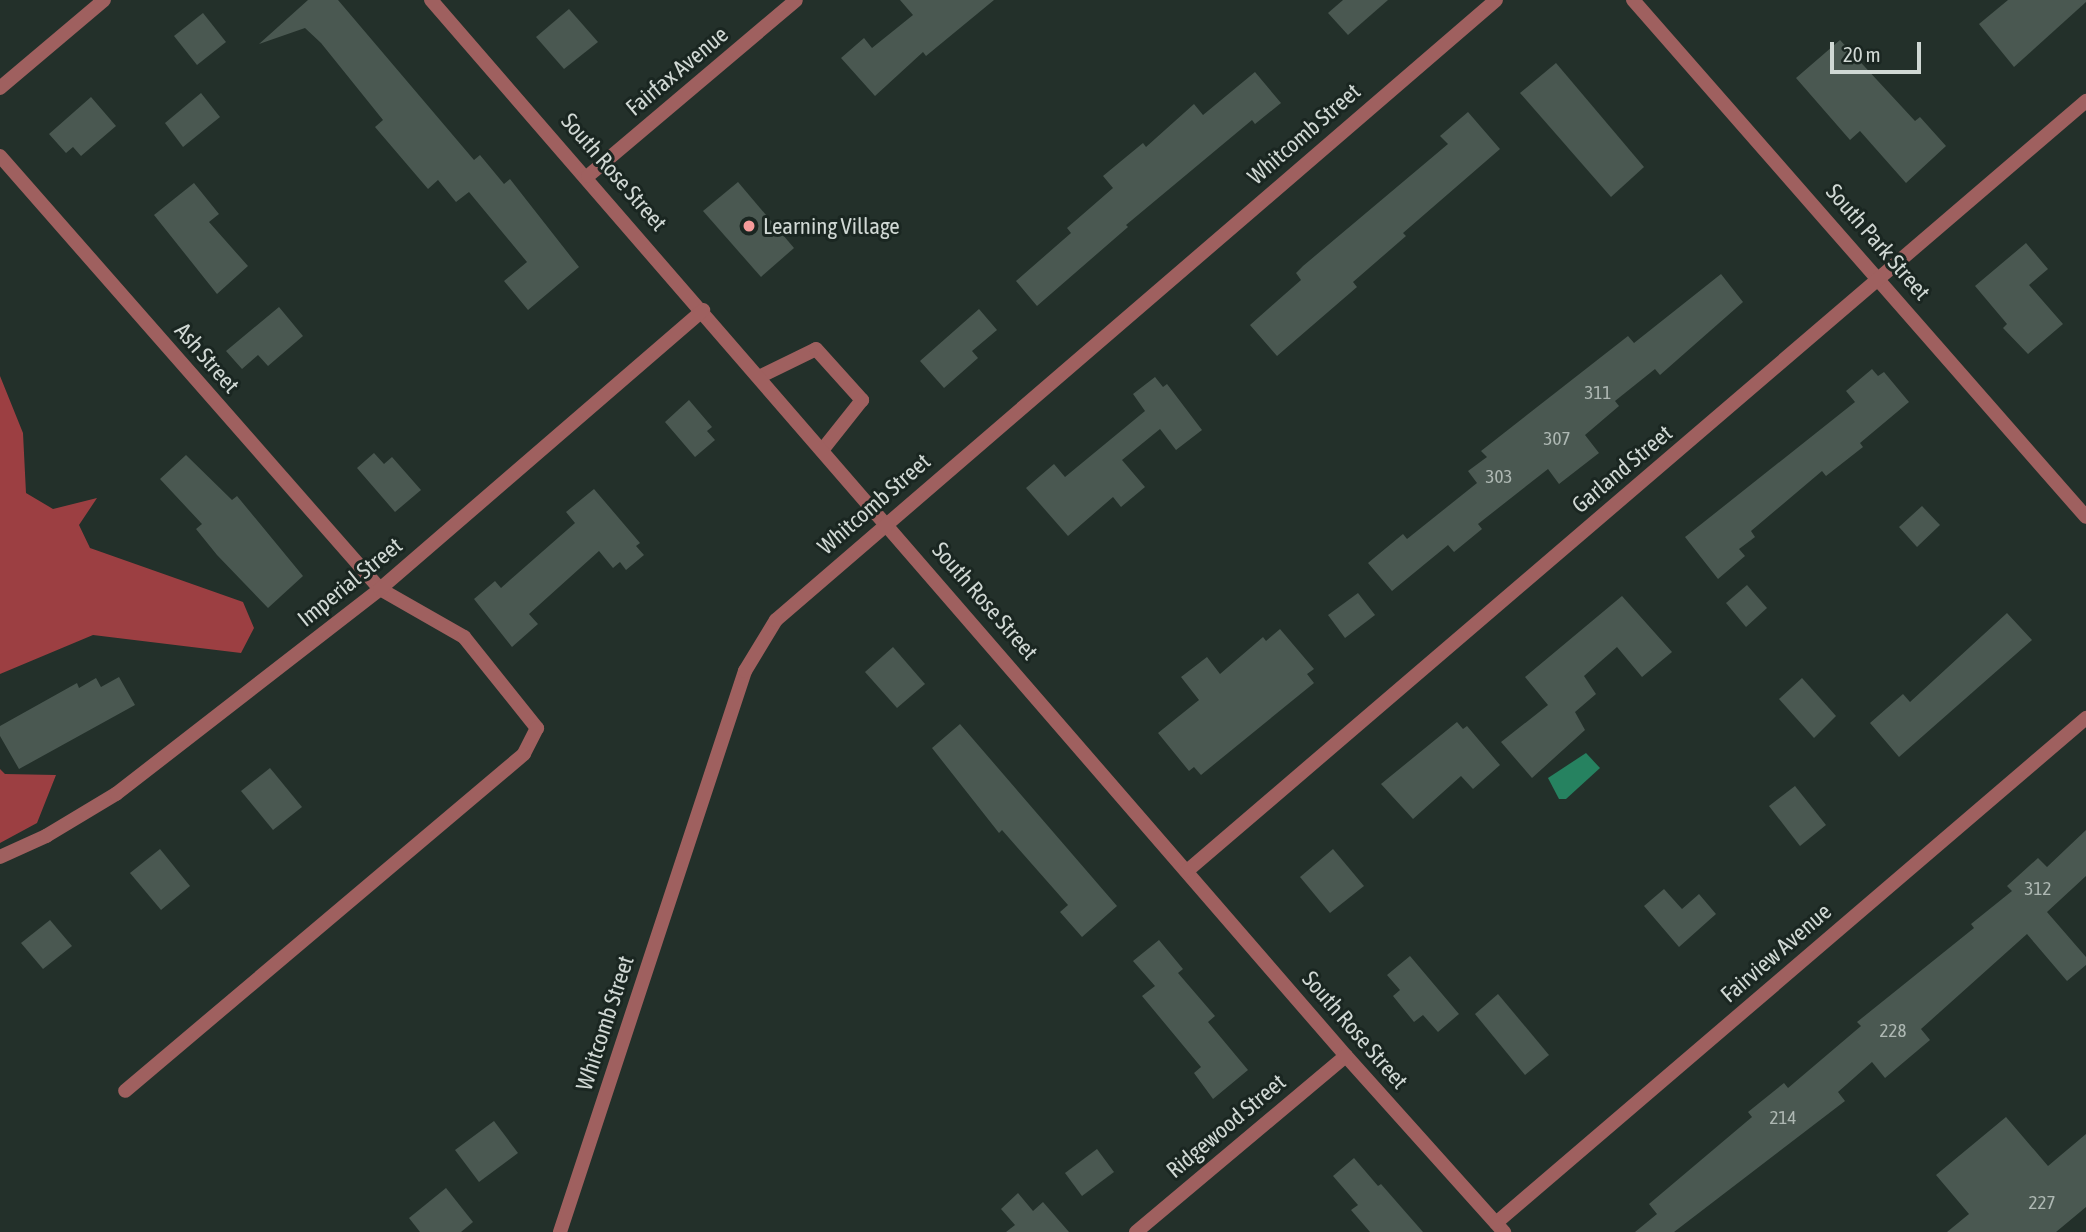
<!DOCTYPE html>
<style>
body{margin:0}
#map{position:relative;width:2086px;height:1232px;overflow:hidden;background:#23302a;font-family:"Asap Condensed",sans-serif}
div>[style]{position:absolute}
.forest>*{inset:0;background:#9c3f42}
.water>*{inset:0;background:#268260}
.building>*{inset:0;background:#4a5851}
.service>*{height:14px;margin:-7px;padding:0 7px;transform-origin:7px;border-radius:7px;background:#9f605f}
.minor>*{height:14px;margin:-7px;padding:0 7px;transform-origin:7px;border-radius:7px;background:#9f605f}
.tertiary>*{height:14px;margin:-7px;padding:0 7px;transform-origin:7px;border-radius:7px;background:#9f605f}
.dots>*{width:19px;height:19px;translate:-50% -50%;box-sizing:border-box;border:4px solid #1a2621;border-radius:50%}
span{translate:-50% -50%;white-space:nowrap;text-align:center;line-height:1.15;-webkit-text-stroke:6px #1a2621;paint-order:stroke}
.number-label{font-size:19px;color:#aeb8b3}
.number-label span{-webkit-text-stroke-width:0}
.street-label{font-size:23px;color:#d0d8d4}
.poi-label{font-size:23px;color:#d0d8d4}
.left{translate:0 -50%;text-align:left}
.scale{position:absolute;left:1830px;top:42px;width:91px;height:32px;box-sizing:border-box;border:4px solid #d0d8d4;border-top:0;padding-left:9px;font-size:21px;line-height:24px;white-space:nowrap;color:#d0d8d4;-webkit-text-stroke:5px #1a2621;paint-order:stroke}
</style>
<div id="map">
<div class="forest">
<i style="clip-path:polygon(0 376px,23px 433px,26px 493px,53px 509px,97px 498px,79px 525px,90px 548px,243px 602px,254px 628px,241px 653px,93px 635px,0 674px)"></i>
<i style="clip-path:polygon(0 769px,5px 774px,56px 775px,37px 823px,0 843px)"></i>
</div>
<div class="water">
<i style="clip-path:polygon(1586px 753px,1600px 768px,1566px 799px,1559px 799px,1548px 778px)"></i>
</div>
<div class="building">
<i style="clip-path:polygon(308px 0,338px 0,474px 160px,480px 155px,504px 184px,510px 179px,579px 267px,528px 310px,504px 281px,527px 262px,469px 192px,456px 202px,438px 180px,428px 189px,375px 127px,383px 120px,321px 43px,305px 28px,259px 44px)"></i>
<i style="clip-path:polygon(900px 0,994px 0,926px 56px,923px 52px,875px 96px,841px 58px,864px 38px,872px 48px,913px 15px)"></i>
<i style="clip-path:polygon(1343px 0,1388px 0,1348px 35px,1328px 13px)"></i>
<i style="clip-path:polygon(2008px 0,2086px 0,2086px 2px,2014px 67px,1979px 24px)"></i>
<i style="clip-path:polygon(569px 9px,598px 42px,564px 69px,536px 37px)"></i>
<i style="clip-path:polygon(203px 13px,226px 42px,197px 65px,174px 36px)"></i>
<i style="clip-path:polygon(1840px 40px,1915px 121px,1920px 117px,1946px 146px,1906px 183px,1860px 131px,1850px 140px,1796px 78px)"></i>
<i style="clip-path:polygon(1556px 63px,1644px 167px,1611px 197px,1520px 93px)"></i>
<i style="clip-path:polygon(1255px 72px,1281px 103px,1255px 124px,1252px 120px,1126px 225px,1128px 227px,1037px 306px,1016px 281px,1071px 233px,1067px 228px,1113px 188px,1103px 176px,1143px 143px,1146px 147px,1194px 104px,1203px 115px)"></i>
<i style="clip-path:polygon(201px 93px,220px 117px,183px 147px,165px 123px)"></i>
<i style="clip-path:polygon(91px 97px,116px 126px,81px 156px,73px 147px,66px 153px,49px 134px)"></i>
<i style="clip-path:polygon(1468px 112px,1500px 149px,1403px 233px,1406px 236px,1353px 282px,1357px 287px,1277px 356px,1250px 325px,1301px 280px,1296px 273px,1303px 266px,1448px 144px,1440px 136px)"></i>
<i style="clip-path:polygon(738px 182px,794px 248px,761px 277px,703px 211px)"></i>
<i style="clip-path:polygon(194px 183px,219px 214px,209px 222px,248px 266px,217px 294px,154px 215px)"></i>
<i style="clip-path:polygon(2026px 243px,2048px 269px,2029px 285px,2063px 324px,2028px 354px,2003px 328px,2007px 324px,1975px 286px)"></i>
<i style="clip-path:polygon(1721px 274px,1743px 302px,1660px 375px,1655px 369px,1615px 401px,1619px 406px,1585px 435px,1599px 453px,1559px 484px,1548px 469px,1478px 524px,1482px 529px,1454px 552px,1448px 545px,1392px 591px,1368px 563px,1403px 534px,1407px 539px,1477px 483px,1468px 471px,1487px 457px,1481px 451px,1628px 336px,1634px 343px)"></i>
<i style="clip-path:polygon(279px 307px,303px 336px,268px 366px,258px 355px,242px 369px,226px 351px)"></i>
<i style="clip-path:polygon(979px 309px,997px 330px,972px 351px,978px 358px,944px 388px,920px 361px)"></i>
<i style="clip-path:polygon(1872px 369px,1878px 376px,1884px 372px,1909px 402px,1860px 443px,1863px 447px,1826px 476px,1822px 471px,1751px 531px,1755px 537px,1739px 549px,1745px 556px,1718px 579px,1685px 537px,1855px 402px,1846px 391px)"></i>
<i style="clip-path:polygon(1155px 377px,1163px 387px,1167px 384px,1202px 430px,1176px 450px,1160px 429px,1122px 460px,1145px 487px,1121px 507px,1113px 497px,1068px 536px,1026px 488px,1054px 464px,1065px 477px,1145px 411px,1133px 394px)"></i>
<i style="clip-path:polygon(689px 400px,712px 427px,707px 431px,715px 440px,695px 457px,665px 422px)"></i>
<i style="clip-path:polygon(374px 453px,384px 464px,392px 457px,421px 490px,395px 512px,357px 468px)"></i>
<i style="clip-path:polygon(186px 455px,232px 500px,237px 496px,303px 576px,268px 608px,217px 555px,196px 529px,202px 524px,160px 479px)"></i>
<i style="clip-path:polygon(594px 489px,640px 543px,636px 546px,644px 555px,626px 570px,620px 562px,613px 568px,599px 551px,529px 614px,538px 624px,512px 647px,474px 599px,495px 581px,501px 588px,575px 523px,566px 512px)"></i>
<i style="clip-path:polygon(1922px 506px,1940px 525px,1917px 547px,1899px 527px)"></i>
<i style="clip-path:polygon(1747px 585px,1767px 608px,1746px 627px,1726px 603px)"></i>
<i style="clip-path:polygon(1358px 593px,1375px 615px,1345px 638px,1328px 615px)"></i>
<i style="clip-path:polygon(1622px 596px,1672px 652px,1642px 677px,1617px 647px,1584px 676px,1596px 694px,1575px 712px,1585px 730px,1532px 778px,1501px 742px,1548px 705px,1525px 677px)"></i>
<i style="clip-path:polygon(2007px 613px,2032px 640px,1899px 757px,1870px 723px,1903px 694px,1910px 702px)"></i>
<i style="clip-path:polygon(1280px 629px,1314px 669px,1307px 674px,1314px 683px,1201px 775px,1194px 767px,1189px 771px,1158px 733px,1199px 700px,1181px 677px,1207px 657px,1220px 674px,1263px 637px,1266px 641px)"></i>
<i style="clip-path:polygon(893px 647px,925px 684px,897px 708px,865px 672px)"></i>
<i style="clip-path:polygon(119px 677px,135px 705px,19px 769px,0 736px,0 726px,77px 683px,79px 688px,96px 678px,101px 687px)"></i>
<i style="clip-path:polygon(1802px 678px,1836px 716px,1814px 738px,1779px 699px)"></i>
<i style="clip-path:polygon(1457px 722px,1463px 729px,1467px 726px,1500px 765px,1473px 789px,1461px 776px,1413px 819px,1381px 784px)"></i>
<i style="clip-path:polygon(960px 724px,1117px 906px,1082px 937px,1060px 912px,1068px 905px,1002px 830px,999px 833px,932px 748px)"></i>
<i style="clip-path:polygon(270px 768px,302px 807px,273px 830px,241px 791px)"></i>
<i style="clip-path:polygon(1795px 786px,1826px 825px,1800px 846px,1769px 806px)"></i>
<i style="clip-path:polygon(2086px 830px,2086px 876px,2047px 912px,2086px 957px,2086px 965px,2067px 981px,2027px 934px,1921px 1029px,1930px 1040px,1885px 1078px,1872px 1062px,1838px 1092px,1845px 1101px,1674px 1232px,1635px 1232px,1657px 1214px,1649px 1204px,1752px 1117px,1748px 1112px,1784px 1083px,1788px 1088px,1861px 1026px,1857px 1022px,1974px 928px,1971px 924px,2012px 891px,2007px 886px,2038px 858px,2047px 867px)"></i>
<i style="clip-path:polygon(160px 849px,190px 886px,161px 910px,130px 873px)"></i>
<i style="clip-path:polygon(1333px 849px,1364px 886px,1330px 913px,1300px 877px)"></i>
<i style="clip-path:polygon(1664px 889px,1682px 909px,1699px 894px,1716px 914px,1679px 947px,1644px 906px)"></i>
<i style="clip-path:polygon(50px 920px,72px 946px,43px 969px,21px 943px)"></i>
<i style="clip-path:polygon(1159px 940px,1183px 969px,1178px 973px,1215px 1016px,1208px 1022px,1248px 1070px,1213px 1099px,1194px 1073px,1201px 1067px,1142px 996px,1155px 986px,1133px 961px)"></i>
<i style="clip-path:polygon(1410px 956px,1459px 1014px,1438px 1032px,1423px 1015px,1414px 1022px,1393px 996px,1400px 990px,1387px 975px)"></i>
<i style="clip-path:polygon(1498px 994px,1549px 1055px,1525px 1075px,1475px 1014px)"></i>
<i style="clip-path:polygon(2006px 1117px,2048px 1166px,2086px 1134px,2086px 1207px,2056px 1232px,1947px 1232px,1969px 1214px,1936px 1175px)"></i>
<i style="clip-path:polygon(494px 1121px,518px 1153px,479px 1182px,455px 1150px)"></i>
<i style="clip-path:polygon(1097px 1149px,1114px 1172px,1082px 1196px,1065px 1173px)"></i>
<i style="clip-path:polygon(1354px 1158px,1378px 1186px,1381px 1184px,1423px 1232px,1370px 1232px,1351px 1210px,1358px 1205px,1333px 1176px)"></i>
<i style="clip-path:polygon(446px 1188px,473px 1222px,461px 1232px,420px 1232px,409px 1218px)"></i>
<i style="clip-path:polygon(1018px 1193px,1033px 1211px,1043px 1202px,1069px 1232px,1006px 1232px,1015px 1225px,1001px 1209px)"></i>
</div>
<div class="service">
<i style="left:761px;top:376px;width:61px;rotate:-26.1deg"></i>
<i style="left:816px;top:349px;width:69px;rotate:48deg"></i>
<i style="left:862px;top:400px;width:63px;rotate:128.5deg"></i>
</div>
<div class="minor">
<i style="left:431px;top:0;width:1397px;rotate:49.09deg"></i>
<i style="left:1346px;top:1056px;width:237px;rotate:48.1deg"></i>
<i style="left:1633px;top:0;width:687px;rotate:48.77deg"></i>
<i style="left:0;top:156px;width:576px;rotate:48.73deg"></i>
<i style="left:380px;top:589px;width:97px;rotate:29.7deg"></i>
<i style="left:464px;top:637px;width:117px;rotate:51.3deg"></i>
<i style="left:537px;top:728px;width:29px;rotate:117deg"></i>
<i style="left:524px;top:754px;width:522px;rotate:139.82deg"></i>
<i style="left:588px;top:176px;width:272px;rotate:-40.2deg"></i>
<i style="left:0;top:857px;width:51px;rotate:-24.5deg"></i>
<i style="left:46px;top:836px;width:82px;rotate:-31deg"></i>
<i style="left:116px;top:794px;width:334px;rotate:-37.8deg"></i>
<i style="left:380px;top:589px;width:427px;rotate:-40.8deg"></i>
<i style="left:1187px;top:871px;width:1184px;rotate:-40.58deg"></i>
<i style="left:1496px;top:1223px;width:777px;rotate:-40.56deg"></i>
<i style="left:560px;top:1232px;width:591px;rotate:-71.75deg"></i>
<i style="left:745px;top:671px;width:60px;rotate:-58.7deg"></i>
<i style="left:776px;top:620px;width:950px;rotate:-40.73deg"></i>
<i style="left:1136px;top:1232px;width:274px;rotate:-40deg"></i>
</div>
<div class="tertiary">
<i style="left:0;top:88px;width:136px;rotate:-40.2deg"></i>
</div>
<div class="dots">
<i style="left:749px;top:226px;background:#f59b9a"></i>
</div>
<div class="number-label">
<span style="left:1598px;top:393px">311</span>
<span style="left:1557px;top:439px">307</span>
<span style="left:1499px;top:477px">303</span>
<span style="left:2038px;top:889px">312</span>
<span style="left:1893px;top:1031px">228</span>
<span style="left:1783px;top:1118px">214</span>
<span style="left:2042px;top:1203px">227</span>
</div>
<div class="street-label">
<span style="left:677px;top:71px;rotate:-40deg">Fairfax Avenue</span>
<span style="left:1304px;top:134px;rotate:-41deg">Whitcomb Street</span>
<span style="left:614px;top:172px;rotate:49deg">South Rose Street</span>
<span style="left:1878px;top:242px;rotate:49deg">South Park Street</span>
<span style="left:207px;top:358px;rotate:49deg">Ash Street</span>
<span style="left:1622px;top:469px;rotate:-40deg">Garland Street</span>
<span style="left:874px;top:504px;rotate:-41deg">Whitcomb Street</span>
<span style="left:350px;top:582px;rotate:-39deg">Imperial Street</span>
<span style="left:985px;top:601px;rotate:49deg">South Rose Street</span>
<span style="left:1776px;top:953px;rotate:-41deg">Fairview Avenue</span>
<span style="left:605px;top:1023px;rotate:-72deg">Whitcomb Street</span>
<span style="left:1355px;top:1030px;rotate:49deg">South Rose Street</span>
<span style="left:1226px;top:1126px;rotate:-40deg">Ridgewood Street</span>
</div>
<div class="poi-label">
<span class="left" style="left:763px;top:226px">Learning Village</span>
</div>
<div class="scale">20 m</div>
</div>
